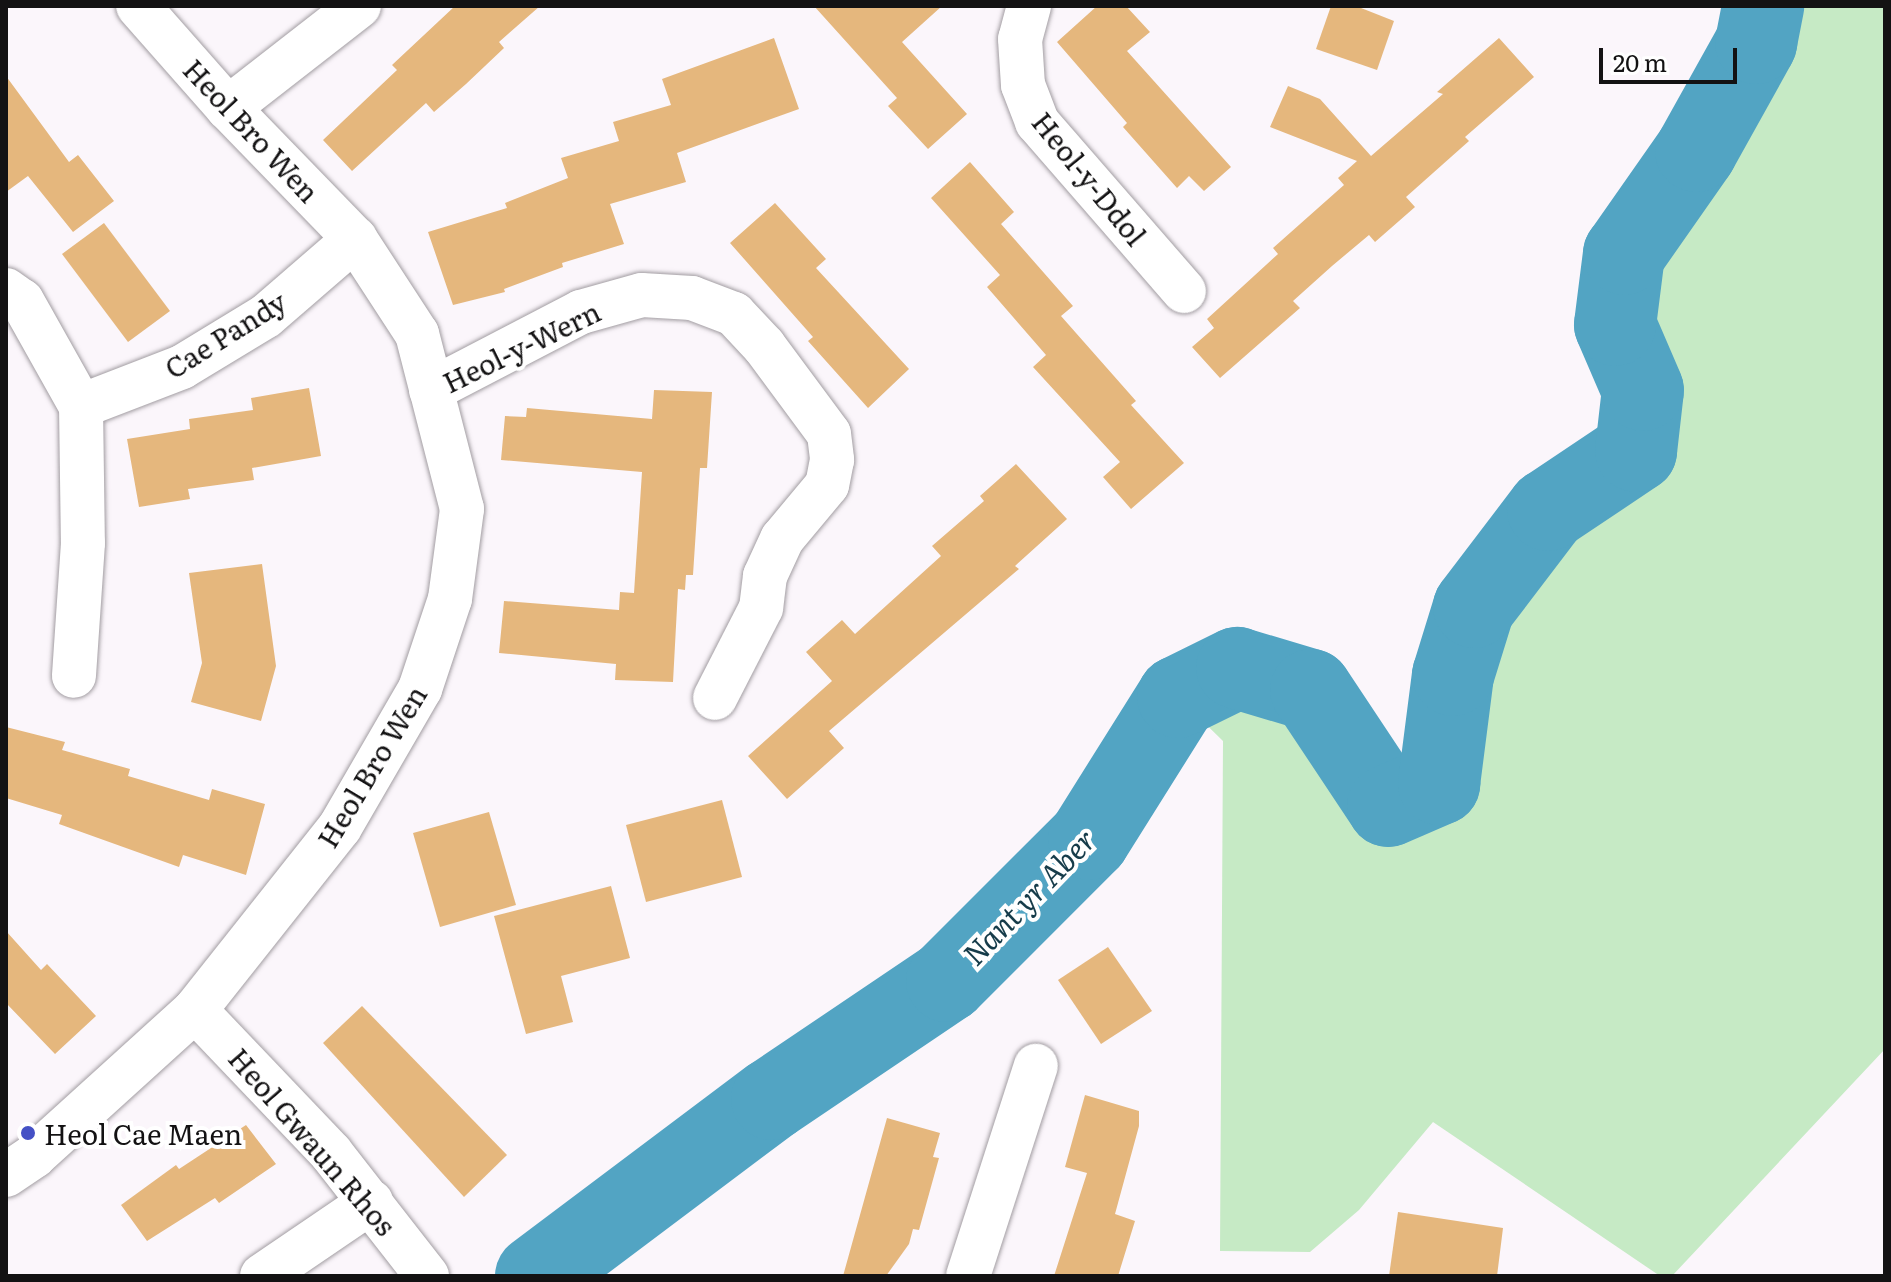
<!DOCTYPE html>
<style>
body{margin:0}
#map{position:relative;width:1891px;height:1282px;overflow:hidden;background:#fbf6fb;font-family:Literata,serif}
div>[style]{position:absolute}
.green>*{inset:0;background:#c6eac5}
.river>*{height:82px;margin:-41px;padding:0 41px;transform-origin:41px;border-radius:41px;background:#52a4c3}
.building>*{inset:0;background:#e5b77d}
.roads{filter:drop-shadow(0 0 2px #a29da2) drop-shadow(0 0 2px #a29da2)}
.minor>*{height:44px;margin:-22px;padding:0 22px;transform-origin:22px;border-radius:22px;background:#fff}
.dots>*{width:22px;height:22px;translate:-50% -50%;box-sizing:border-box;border:4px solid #fff;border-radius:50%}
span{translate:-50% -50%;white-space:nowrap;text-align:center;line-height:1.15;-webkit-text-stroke:8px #fff;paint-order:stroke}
.street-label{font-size:28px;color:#131213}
.poi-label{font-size:28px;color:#131213}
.left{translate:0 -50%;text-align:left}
.water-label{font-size:30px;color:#163c4a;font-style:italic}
.frame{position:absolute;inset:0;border:8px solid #131213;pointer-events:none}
.scale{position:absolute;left:1599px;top:48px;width:138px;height:36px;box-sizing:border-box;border:4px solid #131213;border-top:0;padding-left:10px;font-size:24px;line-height:28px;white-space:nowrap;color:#131213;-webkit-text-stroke:6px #fff;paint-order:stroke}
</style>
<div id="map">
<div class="green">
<i style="clip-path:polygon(1763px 6px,1885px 6px,1885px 1049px,1672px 1276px,1660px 1276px,1433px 1122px,1359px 1210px,1310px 1252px,1220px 1251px,1223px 741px,1178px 697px,1237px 668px,1311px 690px,1387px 806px,1439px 784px,1453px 675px,1474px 607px,1548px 510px,1636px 451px,1643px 390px,1615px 325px,1624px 254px,1696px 151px,1756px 43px)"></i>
</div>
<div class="river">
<i style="left:536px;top:1276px;width:295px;rotate:-36.9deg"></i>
<i style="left:772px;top:1099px;width:211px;rotate:-34deg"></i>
<i style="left:947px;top:981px;width:201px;rotate:-45deg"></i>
<i style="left:1089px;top:839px;width:168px;rotate:-57.9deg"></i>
<i style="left:1178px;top:697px;width:66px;rotate:-26.2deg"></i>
<i style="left:1237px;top:668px;width:77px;rotate:16.6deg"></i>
<i style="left:1311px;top:690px;width:139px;rotate:56.4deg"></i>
<i style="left:1388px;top:806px;width:56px;rotate:-23.3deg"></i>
<i style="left:1439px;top:784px;width:110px;rotate:-82.7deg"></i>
<i style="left:1453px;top:675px;width:71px;rotate:-72.8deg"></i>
<i style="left:1474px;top:607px;width:122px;rotate:-52.7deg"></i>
<i style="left:1548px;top:510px;width:106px;rotate:-33.8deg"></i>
<i style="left:1636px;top:451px;width:61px;rotate:-83.5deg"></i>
<i style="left:1643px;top:390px;width:71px;rotate:-113.3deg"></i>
<i style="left:1615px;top:325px;width:72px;rotate:-82.8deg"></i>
<i style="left:1624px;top:254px;width:126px;rotate:-55deg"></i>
<i style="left:1696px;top:151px;width:124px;rotate:-60.9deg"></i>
<i style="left:1756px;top:43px;width:38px;rotate:-79deg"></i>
</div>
<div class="building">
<i style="clip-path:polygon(455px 6px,540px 6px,499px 42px,504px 48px,466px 84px,434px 112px,426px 103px,352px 171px,323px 140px,397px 70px,392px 65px)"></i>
<i style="clip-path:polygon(814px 6px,942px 6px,902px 42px,967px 114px,928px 149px,888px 106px,897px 98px)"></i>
<i style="clip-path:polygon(1097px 6px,1126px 6px,1150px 32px,1127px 51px,1231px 167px,1204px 191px,1189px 176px,1177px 188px,1123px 127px,1127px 123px,1057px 42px)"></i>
<i style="clip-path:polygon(1331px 6px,1356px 6px,1394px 21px,1377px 70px,1316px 49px)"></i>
<i style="clip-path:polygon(774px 38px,799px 109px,677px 153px,686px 182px,610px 204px,624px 244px,562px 263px,563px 267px,504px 289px,505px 292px,453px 305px,428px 232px,507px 208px,505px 203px,568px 178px,561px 158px,619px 141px,613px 122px,671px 105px,662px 79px)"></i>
<i style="clip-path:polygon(1499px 38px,1534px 77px,1465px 137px,1469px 141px,1406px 197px,1415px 207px,1375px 242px,1369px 235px,1332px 266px,1293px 301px,1300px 308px,1220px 378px,1192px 347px,1214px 328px,1207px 319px,1278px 254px,1273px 248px,1344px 185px,1338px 178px,1357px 161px,1270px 127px,1288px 86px,1320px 99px,1371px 156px,1443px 94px,1437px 92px)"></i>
<i style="clip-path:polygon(6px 76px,69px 162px,78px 155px,114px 201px,73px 232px,28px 176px,6px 192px)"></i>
<i style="clip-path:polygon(970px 162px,1014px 212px,1001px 224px,1073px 306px,1061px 316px,1136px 401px,1131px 405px,1184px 463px,1131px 509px,1103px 477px,1120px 462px,1033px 367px,1046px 355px,987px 287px,1000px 275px,931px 198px)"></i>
<i style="clip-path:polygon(775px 203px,826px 259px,816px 268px,909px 369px,868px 408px,808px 341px,813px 337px,730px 243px)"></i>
<i style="clip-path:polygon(104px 223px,170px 311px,128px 342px,62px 254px)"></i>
<i style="clip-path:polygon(309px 388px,321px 456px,252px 468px,254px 480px,188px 489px,190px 499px,139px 507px,127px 439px,190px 429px,189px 419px,253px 410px,251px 398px)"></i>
<i style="clip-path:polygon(654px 390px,712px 392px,707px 468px,700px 468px,693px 575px,686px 575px,685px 590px,678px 589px,673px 682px,615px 680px,616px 664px,499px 653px,504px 601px,619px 610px,620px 592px,634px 593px,642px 472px,501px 460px,505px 416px,526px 417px,527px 408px,652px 419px)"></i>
<i style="clip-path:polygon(1016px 464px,1067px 519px,1015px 566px,1019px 569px,829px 731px,844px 748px,787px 799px,748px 756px,832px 681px,806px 652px,842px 620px,855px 634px,941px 556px,932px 546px,984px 501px,980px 496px)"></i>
<i style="clip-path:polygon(262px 564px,276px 666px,261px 721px,191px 702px,202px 663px,189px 573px)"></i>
<i style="clip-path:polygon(6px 727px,65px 742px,62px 750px,130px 769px,128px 776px,209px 800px,212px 789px,265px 804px,246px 875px,183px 855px,179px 867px,59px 824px,62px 815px,6px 798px)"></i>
<i style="clip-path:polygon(722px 800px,742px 877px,646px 902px,626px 825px)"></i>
<i style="clip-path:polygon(489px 812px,516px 905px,440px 927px,413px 833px)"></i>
<i style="clip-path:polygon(611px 886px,630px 958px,561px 976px,573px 1022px,526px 1034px,494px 916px)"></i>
<i style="clip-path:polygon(6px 931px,41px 970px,47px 964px,96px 1016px,55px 1054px,6px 1003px)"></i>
<i style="clip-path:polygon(1108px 947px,1152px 1011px,1101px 1044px,1058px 980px)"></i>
<i style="clip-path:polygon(362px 1006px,507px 1155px,464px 1197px,323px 1043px)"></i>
<i style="clip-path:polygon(1085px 1095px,1139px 1111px,1139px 1126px,1115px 1214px,1135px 1221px,1118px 1276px,1054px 1276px,1087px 1173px,1065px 1167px)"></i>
<i style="clip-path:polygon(887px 1118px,940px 1133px,933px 1157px,939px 1158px,919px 1230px,913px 1229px,909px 1244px,886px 1276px,843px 1276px)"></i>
<i style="clip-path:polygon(246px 1125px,276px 1164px,219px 1203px,215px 1198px,147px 1241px,121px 1205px,176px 1165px,179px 1169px)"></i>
<i style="clip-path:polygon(1398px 1212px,1503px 1228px,1497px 1276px,1389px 1276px)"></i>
</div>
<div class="roads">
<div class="minor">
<i style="left:1029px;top:6px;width:34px;rotate:105deg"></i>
<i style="left:1020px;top:39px;width:46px;rotate:86.3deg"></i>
<i style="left:1023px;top:85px;width:40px;rotate:69deg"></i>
<i style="left:1037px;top:122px;width:224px;rotate:49deg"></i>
<i style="left:228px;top:108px;width:166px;rotate:-37.9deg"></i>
<i style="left:6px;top:290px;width:19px;rotate:35deg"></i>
<i style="left:22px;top:301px;width:120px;rotate:60.7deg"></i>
<i style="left:81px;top:406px;width:137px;rotate:89.2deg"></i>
<i style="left:83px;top:543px;width:133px;rotate:93.9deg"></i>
<i style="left:431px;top:390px;width:169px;rotate:-27.5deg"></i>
<i style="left:581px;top:312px;width:63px;rotate:-15.6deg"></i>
<i style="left:642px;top:295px;width:50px;rotate:3.4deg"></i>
<i style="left:692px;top:298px;width:45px;rotate:20.9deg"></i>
<i style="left:734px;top:314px;width:44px;rotate:46.8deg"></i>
<i style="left:764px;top:346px;width:109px;rotate:53.5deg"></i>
<i style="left:829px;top:434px;width:26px;rotate:83deg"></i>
<i style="left:832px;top:460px;width:25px;rotate:101deg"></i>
<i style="left:827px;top:485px;width:70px;rotate:129.8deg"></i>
<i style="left:782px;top:539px;width:41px;rotate:114.7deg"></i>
<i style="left:765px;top:576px;width:32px;rotate:97deg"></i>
<i style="left:761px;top:608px;width:101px;rotate:117.1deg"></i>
<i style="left:81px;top:406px;width:108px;rotate:-21.1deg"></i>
<i style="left:182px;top:367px;width:98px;rotate:-31.3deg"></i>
<i style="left:266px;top:316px;width:118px;rotate:-40.9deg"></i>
<i style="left:195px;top:1010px;width:197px;rotate:46.4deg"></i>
<i style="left:331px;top:1153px;width:156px;rotate:52deg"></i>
<i style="left:6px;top:1175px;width:34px;rotate:-34deg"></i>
<i style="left:34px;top:1156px;width:217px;rotate:-42.2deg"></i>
<i style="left:195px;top:1010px;width:233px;rotate:-51.6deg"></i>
<i style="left:340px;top:827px;width:160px;rotate:-59.9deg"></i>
<i style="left:420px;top:689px;width:95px;rotate:-71.6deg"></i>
<i style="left:450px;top:599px;width:91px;rotate:-82.4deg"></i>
<i style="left:462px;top:509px;width:181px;rotate:-104.4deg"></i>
<i style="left:417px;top:334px;width:113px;rotate:-123.1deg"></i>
<i style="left:355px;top:239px;width:182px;rotate:-134.1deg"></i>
<i style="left:228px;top:108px;width:136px;rotate:-131.4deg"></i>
<i style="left:262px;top:1276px;width:132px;rotate:-34.2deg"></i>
<i style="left:968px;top:1276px;width:221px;rotate:-72.1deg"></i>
</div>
</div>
<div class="dots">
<i style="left:28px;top:1133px;background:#4550c5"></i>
</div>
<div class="street-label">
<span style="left:252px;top:130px;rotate:47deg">Heol Bro Wen</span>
<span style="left:1090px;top:178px;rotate:51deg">Heol-y-Ddol</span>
<span style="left:225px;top:334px;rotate:-32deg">Cae Pandy</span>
<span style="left:521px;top:346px;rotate:-26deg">Heol-y-Wern</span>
<span style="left:371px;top:766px;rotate:-59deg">Heol Bro Wen</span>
<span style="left:313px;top:1141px;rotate:49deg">Heol Gwaun Rhos</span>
</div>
<div class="poi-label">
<span class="left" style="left:44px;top:1133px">Heol Cae Maen</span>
</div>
<div class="water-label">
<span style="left:1028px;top:896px;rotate:-46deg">Nant yr Aber</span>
</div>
<div class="frame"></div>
<div class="scale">20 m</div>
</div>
